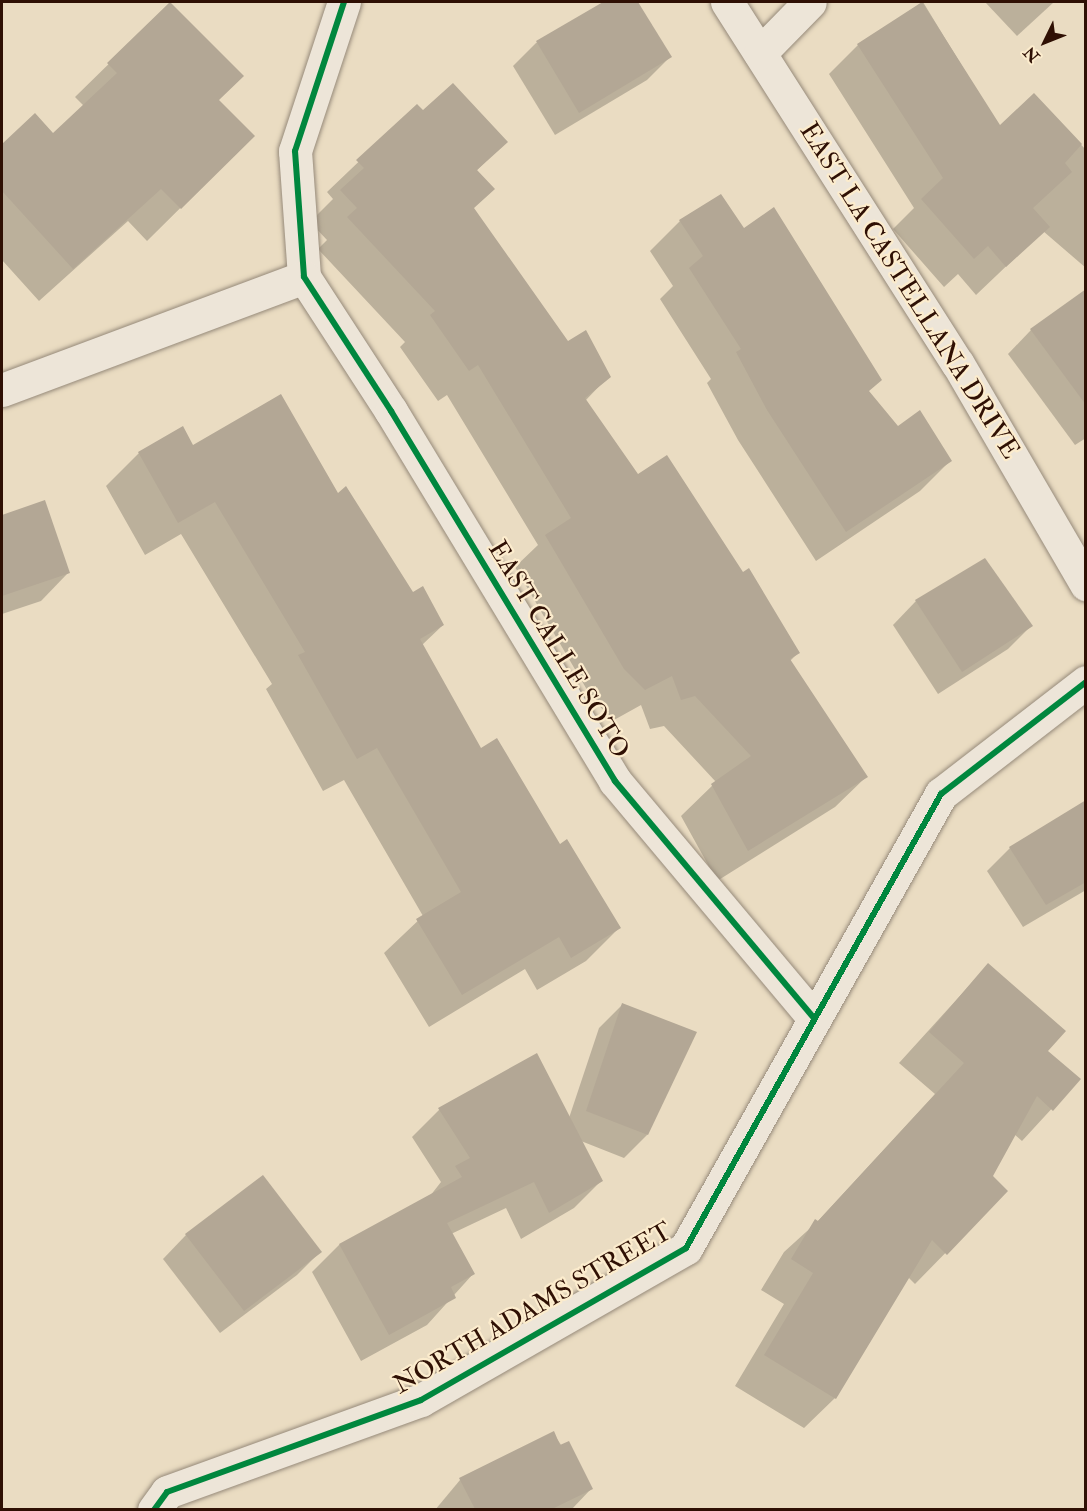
<!DOCTYPE html>
<style>
body{margin:0}
#map{position:relative;width:1087px;height:1511px;overflow:hidden;background:#eadcc2;font-family:"IM FELL Double Pica",serif}
div>[style]{position:absolute}
.shadow>*{inset:0;background:#0003}
.building>*{inset:0;background:#b3a795}
.roads{filter:drop-shadow(0 0 2px #968a7a) drop-shadow(0 0 2px #968a7a)}
.minor>*{height:33px;margin:-16.5px;padding:0 16.5px;transform-origin:16.5px;border-radius:16.5px;background:#ede5d8}
.cycleway>*{height:6px;margin:-3px;padding:0 3px;transform-origin:3px;border-radius:3px;background:#00873e}
span{translate:-50% -50%;white-space:nowrap;text-align:center;line-height:1.15;-webkit-text-stroke:4.5px #fceccd;paint-order:stroke}
.street-label{font-size:26px;color:#2f1004}
.frame{position:absolute;inset:0;border:3px solid #2f1004;pointer-events:none}
.north{position:absolute;left:1015px;top:12px;width:60px;height:60px;-webkit-text-stroke:4px #fceccd;paint-order:stroke;rotate:227deg;font-size:16px;font-weight:700;line-height:24px;text-align:center;color:#2f1004}
.north::after{content:'';display:block;margin:auto;width:21px;height:27px;background:#2f1004;clip-path:polygon(50% 0,100% 100%,50% 72%,0 100%)}
</style>
<div id="map">
<div class="shadow">
<i style="clip-path:polygon(606px 2px,636px 2px,670px 57px,647px 80px,555px 135px,513px 66px,536px 43px)"></i>
<i style="clip-path:polygon(923px 2px,998px 125px,985px 142px,1034px 95px,1086px 150px,1086px 268px,1043px 231px,976px 295px,958px 274px,944px 287px,893px 229px,914px 208px,829px 74px,858px 45px)"></i>
<i style="clip-path:polygon(985px 2px,1054px 2px,1017px 36px)"></i>
<i style="clip-path:polygon(170px 4px,217px 100px,253px 136px,147px 241px,128px 221px,39px 301px,2px 260px,2px 146px,35px 115px,52px 135px,84px 106px,75px 97px)"></i>
<i style="clip-path:polygon(417px 106px,423px 112px,506px 141px,476px 171px,473px 208px,567px 343px,609px 376px,585px 401px,637px 476px,742px 574px,798px 653px,790px 661px,866px 777px,835px 807px,717px 881px,681px 816px,716px 782px,664px 726px,650px 729px,641px 705px,614px 720px,593px 700px,515px 567px,538px 545px,447px 395px,438px 401px,400px 347px,405px 342px,318px 249px,327px 240px,310px 222px,333px 199px,327px 192px)"></i>
<i style="clip-path:polygon(680px 221px,868px 392px,898px 428px,950px 461px,920px 491px,816px 561px,738px 440px,707px 383px,711px 379px,660px 299px,673px 286px,650px 251px)"></i>
<i style="clip-path:polygon(1086px 290px,1086px 438px,1075px 445px,1008px 354px,1031px 330px)"></i>
<i style="clip-path:polygon(193px 447px,337px 495px,412px 594px,443px 625px,422px 645px,481px 750px,559px 846px,619px 928px,586px 961px,537px 990px,525px 969px,429px 1027px,384px 953px,423px 916px,344px 780px,323px 791px,266px 689px,272px 684px,181px 534px,145px 555px,106px 486px,139px 453px)"></i>
<i style="clip-path:polygon(44px 502px,68px 573px,41px 601px,2px 614px,2px 516px)"></i>
<i style="clip-path:polygon(916px 601px,1031px 626px,1008px 649px,938px 694px,893px 625px)"></i>
<i style="clip-path:polygon(1086px 802px,1086px 890px,1023px 927px,987px 871px,1010px 848px)"></i>
<i style="clip-path:polygon(988px 965px,1046px 1051px,1079px 1079px,1022px 1141px,1014px 1134px,992px 1176px,1006px 1191px,915px 1284px,908px 1277px,835px 1398px,804px 1428px,735px 1386px,784px 1304px,761px 1290px,784px 1252px,817px 1222px,935px 1094px,899px 1063px)"></i>
<i style="clip-path:polygon(622px 1005px,647px 1135px,624px 1158px,581px 1141px,602px 1180px,574px 1208px,521px 1239px,506px 1208px,451px 1234px,473px 1274px,427px 1325px,361px 1361px,312px 1272px,339px 1245px,430px 1196px,441px 1182px,412px 1137px,439px 1110px,569px 1118px,599px 1028px)"></i>
<i style="clip-path:polygon(186px 1235px,320px 1252px,297px 1275px,220px 1333px,163px 1259px)"></i>
<i style="clip-path:polygon(553px 1433px,591px 1489px,571px 1510px,435px 1510px,460px 1480px)"></i>
</div>
<div class="building">
<i style="clip-path:polygon(170px 2px,244px 76px,219px 100px,255px 136px,181px 209px,161px 189px,73px 269px,2px 191px,2px 144px,35px 113px,53px 133px,117px 73px,107px 63px)"></i>
<i style="clip-path:polygon(603px 2px,638px 2px,672px 57px,579px 113px,536px 41px)"></i>
<i style="clip-path:polygon(922px 2px,1000px 125px,1034px 93px,1082px 144px,1065px 163px,1072px 172px,1033px 208px,1050px 227px,1006px 267px,988px 246px,974px 259px,921px 199px,943px 178px,857px 44px)"></i>
<i style="clip-path:polygon(453px 83px,508px 142px,477px 170px,495px 189px,474px 208px,568px 341px,586px 330px,611px 377px,585px 398px,638px 474px,667px 455px,743px 572px,749px 568px,800px 653px,790px 659px,868px 777px,748px 851px,711px 784px,751px 756px,695px 696px,681px 700px,672px 676px,645px 690px,624px 669px,545px 535px,571px 518px,478px 365px,469px 371px,430px 315px,435px 311px,347px 217px,357px 208px,340px 190px,364px 168px,356px 160px,417px 104px,423px 110px)"></i>
<i style="clip-path:polygon(721px 194px,744px 228px,774px 207px,882px 380px,869px 391px,898px 426px,920px 410px,952px 461px,846px 532px,767px 410px,736px 352px,741px 349px,689px 268px,703px 256px,679px 220px)"></i>
<i style="clip-path:polygon(1086px 289px,1086px 405px,1030px 329px)"></i>
<i style="clip-path:polygon(281px 394px,338px 493px,346px 486px,413px 592px,423px 586px,444px 625px,420px 639px,481px 748px,497px 738px,560px 844px,567px 839px,621px 928px,571px 958px,559px 937px,462px 995px,416px 919px,461px 892px,377px 748px,357px 759px,298px 655px,305px 652px,215px 502px,178px 523px,138px 452px,183px 426px,193px 445px)"></i>
<i style="clip-path:polygon(45px 500px,70px 573px,2px 596px,2px 515px)"></i>
<i style="clip-path:polygon(985px 558px,1033px 626px,962px 672px,915px 600px)"></i>
<i style="clip-path:polygon(1086px 800px,1086px 882px,1046px 905px,1009px 847px)"></i>
<i style="clip-path:polygon(988px 963px,1066px 1031px,1048px 1051px,1081px 1079px,1053px 1111px,1037px 1096px,993px 1176px,1008px 1191px,947px 1255px,932px 1240px,836px 1399px,764px 1355px,813px 1273px,791px 1259px,815px 1219px,818px 1221px,964px 1063px,929px 1032px)"></i>
<i style="clip-path:polygon(622px 1003px,697px 1032px,648px 1135px,586px 1111px)"></i>
<i style="clip-path:polygon(537px 1053px,603px 1181px,549px 1213px,534px 1182px,447px 1223px,475px 1274px,451px 1287px,456px 1298px,389px 1335px,339px 1244px,462px 1177px,455px 1166px,470px 1158px,438px 1108px)"></i>
<i style="clip-path:polygon(263px 1175px,322px 1252px,244px 1311px,185px 1234px)"></i>
<i style="clip-path:polygon(554px 1431px,560px 1445px,569px 1441px,593px 1489px,552px 1509px,475px 1509px,459px 1478px)"></i>
</div>
<div class="roads">
<div class="minor">
<i style="left:344px;top:2px;width:157px;rotate:108.2deg"></i>
<i style="left:295px;top:151px;width:126px;rotate:85.9deg"></i>
<i style="left:304px;top:277px;width:160px;rotate:57deg"></i>
<i style="left:391px;top:411px;width:433px;rotate:58.8deg"></i>
<i style="left:615px;top:781px;width:309px;rotate:50deg"></i>
<i style="left:727px;top:2px;width:429px;rotate:57.5deg"></i>
<i style="left:958px;top:364px;width:255px;rotate:59.8deg"></i>
<i style="left:760px;top:53px;width:71px;rotate:-45.6deg"></i>
<i style="left:2px;top:390px;width:322px;rotate:-20.5deg"></i>
<i style="left:154px;top:1510px;width:22px;rotate:-54deg"></i>
<i style="left:167px;top:1492px;width:270px;rotate:-19.9deg"></i>
<i style="left:421px;top:1400px;width:305px;rotate:-29.8deg"></i>
<i style="left:686px;top:1248px;width:521px;rotate:-60.68deg"></i>
<i style="left:941px;top:794px;width:183px;rotate:-37.7deg"></i>
</div>
</div>
<div class="cycleway">
<i style="left:344px;top:2px;width:157px;rotate:108.2deg"></i>
<i style="left:295px;top:151px;width:126px;rotate:85.9deg"></i>
<i style="left:304px;top:277px;width:160px;rotate:57deg"></i>
<i style="left:391px;top:411px;width:433px;rotate:58.8deg"></i>
<i style="left:615px;top:781px;width:309px;rotate:50deg"></i>
<i style="left:154px;top:1510px;width:22px;rotate:-54deg"></i>
<i style="left:167px;top:1492px;width:270px;rotate:-19.9deg"></i>
<i style="left:421px;top:1400px;width:305px;rotate:-29.8deg"></i>
<i style="left:686px;top:1248px;width:521px;rotate:-60.68deg"></i>
<i style="left:941px;top:794px;width:183px;rotate:-37.7deg"></i>
</div>
<div class="street-label">
<span style="left:909px;top:291px;rotate:58deg">EAST LA CASTELLANA DRIVE</span>
<span style="left:558px;top:650px;rotate:59deg">EAST CALLE SOTO</span>
<span style="left:533px;top:1309px;rotate:-30deg">NORTH ADAMS STREET</span>
</div>
<div class="frame"></div>
<div class="north">N</div>
</div>
